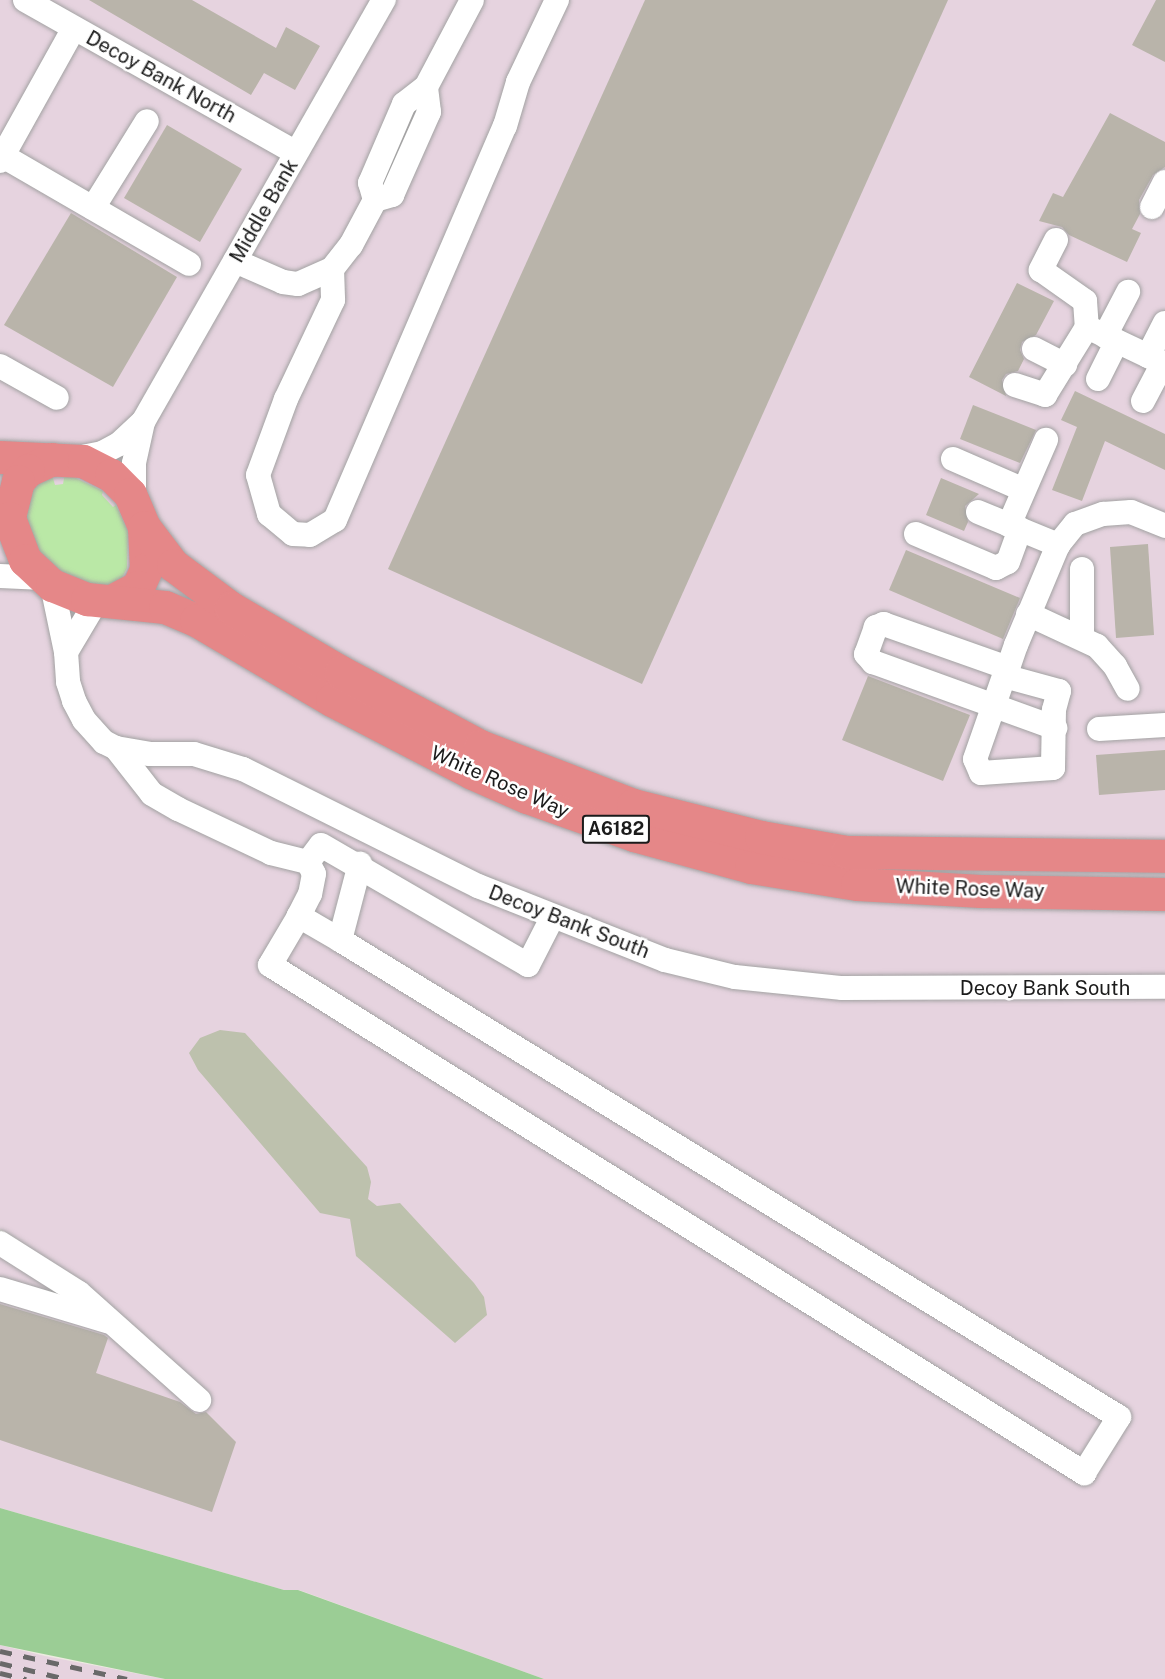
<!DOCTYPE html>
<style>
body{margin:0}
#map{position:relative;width:1165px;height:1679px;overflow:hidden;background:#edebe1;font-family:"Public Sans",sans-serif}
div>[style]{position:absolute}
.industrial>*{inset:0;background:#e6d3df}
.construction>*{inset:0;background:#bdc1ad}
.grass>*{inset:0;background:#bae8a6}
.forest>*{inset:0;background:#9bcd95}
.building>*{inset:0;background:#b9b4aa}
.roads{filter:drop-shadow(0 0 2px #a2a2a2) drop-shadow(0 0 2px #a2a2a2)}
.minor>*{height:24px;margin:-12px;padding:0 12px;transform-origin:12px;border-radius:12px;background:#fff}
.highway>*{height:33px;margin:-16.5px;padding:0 16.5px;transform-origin:16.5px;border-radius:16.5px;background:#e58788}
.rail>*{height:4.5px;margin-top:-2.25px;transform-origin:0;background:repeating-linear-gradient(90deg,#696969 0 12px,transparent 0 24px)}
span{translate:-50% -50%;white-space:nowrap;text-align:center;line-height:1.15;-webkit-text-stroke:5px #fff;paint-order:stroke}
.shield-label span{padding:2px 4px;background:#fff;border:2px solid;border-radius:4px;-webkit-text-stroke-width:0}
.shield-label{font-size:18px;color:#1b1b1b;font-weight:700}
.street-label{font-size:20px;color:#1b1b1b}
</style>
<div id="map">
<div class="industrial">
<i style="clip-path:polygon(0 0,1165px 0,1165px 1679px,544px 1679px,299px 1590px,284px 1590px,0 1508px,0 1256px,4px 1258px,19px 1240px,0 1229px)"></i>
<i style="clip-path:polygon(0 1645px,45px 1656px,165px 1679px,0 1679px)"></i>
</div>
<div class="construction">
<i style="clip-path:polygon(220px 1030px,245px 1033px,367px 1167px,371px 1182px,368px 1199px,377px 1206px,400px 1203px,474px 1283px,484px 1297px,487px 1315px,455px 1343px,356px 1256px,350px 1219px,320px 1213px,198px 1070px,189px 1053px,200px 1038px)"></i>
</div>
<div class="grass">
<i style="clip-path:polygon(65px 473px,103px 491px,102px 495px,113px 507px,116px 505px,128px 531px,127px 568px,121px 580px,103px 590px,46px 566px,27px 527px,26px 511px,34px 485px,52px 475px,55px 485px,63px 484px)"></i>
</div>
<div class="forest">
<i style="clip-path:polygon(0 1508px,284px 1590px,298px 1590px,544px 1679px,165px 1679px,0 1645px)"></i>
</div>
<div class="building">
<i style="clip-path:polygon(89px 0,192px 0,276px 48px,286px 27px,320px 46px,295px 90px,264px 73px,251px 95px)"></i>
<i style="clip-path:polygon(645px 0,948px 0,642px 684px,388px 569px)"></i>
<i style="clip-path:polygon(1156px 0,1165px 0,1165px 62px,1132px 45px)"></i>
<i style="clip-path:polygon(1110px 113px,1165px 142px,1165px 167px,1153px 175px,1139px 200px,1140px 214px,1132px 229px,1141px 233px,1127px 262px,1069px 235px,1062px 227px,1039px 221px,1053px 193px,1063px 197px)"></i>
<i style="clip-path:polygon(167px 125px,242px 169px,200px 242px,124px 198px)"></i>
<i style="clip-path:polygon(71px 213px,177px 277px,113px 387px,4px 325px)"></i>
<i style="clip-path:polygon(1017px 283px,1054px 301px,1036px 335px,1022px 342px,1020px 350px,1024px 359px,1018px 371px,1006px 374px,1002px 380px,1006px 396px,969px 377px)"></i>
<i style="clip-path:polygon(1075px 391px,1165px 434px,1165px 470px,1105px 441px,1082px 501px,1052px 490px,1077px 427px,1061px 420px)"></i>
<i style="clip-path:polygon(973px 405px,1036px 430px,1020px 463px,960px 439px)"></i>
<i style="clip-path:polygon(941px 478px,979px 494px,965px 506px,968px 522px,964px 531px,926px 515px)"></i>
<i style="clip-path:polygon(1148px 544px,1154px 635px,1116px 638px,1110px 547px)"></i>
<i style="clip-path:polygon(906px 550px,1020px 598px,1003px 639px,889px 590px)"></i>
<i style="clip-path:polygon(868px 676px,970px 715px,943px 781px,842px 740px)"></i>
<i style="clip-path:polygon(1165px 750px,1165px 790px,1099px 795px,1096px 755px)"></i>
<i style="clip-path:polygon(0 1304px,104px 1335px,108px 1338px,96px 1373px,180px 1402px,196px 1414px,206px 1412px,236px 1442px,212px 1512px,0 1440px)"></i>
</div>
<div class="roads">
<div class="minor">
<i style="left:25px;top:0;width:311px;rotate:29.4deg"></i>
<i style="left:3px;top:156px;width:215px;rotate:30.1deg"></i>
<i style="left:0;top:161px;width:152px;rotate:-60.9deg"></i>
<i style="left:375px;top:200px;width:18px;rotate:-16deg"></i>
<i style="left:392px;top:195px;width:91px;rotate:-66deg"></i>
<i style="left:429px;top:112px;width:25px;rotate:-97deg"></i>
<i style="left:426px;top:87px;width:98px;rotate:-62.1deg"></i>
<i style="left:1152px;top:207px;width:28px;rotate:-63deg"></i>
<i style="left:93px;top:208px;width:102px;rotate:-58.2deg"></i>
<i style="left:1056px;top:240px;width:34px;rotate:117deg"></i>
<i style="left:1041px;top:270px;width:54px;rotate:35.2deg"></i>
<i style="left:1085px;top:301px;width:26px;rotate:86deg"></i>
<i style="left:1087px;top:327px;width:86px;rotate:25.4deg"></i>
<i style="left:235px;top:261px;width:52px;rotate:23.6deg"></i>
<i style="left:283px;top:282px;width:15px;rotate:8deg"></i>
<i style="left:298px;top:284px;width:37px;rotate:-24deg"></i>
<i style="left:332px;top:269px;width:31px;rotate:-52deg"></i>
<i style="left:351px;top:245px;width:51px;rotate:-61.9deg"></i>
<i style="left:375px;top:200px;width:18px;rotate:-106deg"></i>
<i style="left:370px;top:183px;width:86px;rotate:-66.7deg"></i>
<i style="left:404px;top:104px;width:28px;rotate:-38deg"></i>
<i style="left:332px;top:269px;width:31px;rotate:88deg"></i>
<i style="left:333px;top:300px;width:110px;rotate:115.4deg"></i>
<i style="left:286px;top:399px;width:81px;rotate:110.2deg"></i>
<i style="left:258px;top:475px;width:41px;rotate:74.2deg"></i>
<i style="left:269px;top:514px;width:31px;rotate:40deg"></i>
<i style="left:293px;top:534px;width:17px;rotate:3deg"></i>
<i style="left:310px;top:535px;width:29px;rotate:-31deg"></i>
<i style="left:335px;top:520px;width:429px;rotate:-66.7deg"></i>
<i style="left:505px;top:126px;width:46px;rotate:-73.5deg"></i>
<i style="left:518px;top:82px;width:91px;rotate:-64.6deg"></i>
<i style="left:1105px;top:336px;width:50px;rotate:-62.4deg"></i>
<i style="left:1034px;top:349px;width:35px;rotate:27deg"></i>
<i style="left:1148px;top:356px;width:37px;rotate:-63deg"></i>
<i style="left:0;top:366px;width:65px;rotate:29.3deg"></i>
<i style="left:1098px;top:379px;width:42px;rotate:-63.4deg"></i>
<i style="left:1015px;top:385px;width:32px;rotate:18deg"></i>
<i style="left:1045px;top:395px;width:80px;rotate:-58.3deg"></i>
<i style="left:1143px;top:401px;width:43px;rotate:-62.2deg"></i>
<i style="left:72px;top:459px;width:31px;rotate:-11deg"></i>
<i style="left:102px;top:453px;width:19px;rotate:-28deg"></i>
<i style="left:119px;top:444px;width:33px;rotate:-43deg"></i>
<i style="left:953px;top:459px;width:77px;rotate:23.6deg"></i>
<i style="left:134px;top:502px;width:39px;rotate:-90deg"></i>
<i style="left:134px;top:463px;width:42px;rotate:-77.6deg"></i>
<i style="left:143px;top:422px;width:486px;rotate:-60.3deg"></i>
<i style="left:978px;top:512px;width:87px;rotate:22.4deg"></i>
<i style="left:1009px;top:525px;width:93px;rotate:-66.5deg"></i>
<i style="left:916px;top:534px;width:87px;rotate:23deg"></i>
<i style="left:996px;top:568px;width:13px;rotate:-27deg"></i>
<i style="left:1008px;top:562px;width:35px;rotate:-70deg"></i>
<i style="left:0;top:576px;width:44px;rotate:2.6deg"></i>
<i style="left:52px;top:585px;width:68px;rotate:78.2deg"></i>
<i style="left:66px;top:652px;width:61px;rotate:-59.2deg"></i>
<i style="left:1028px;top:614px;width:76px;rotate:24.9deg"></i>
<i style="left:1097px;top:646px;width:27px;rotate:48deg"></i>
<i style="left:1115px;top:666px;width:26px;rotate:61deg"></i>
<i style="left:1082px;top:638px;width:69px;rotate:-90deg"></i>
<i style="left:66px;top:652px;width:30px;rotate:86deg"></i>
<i style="left:68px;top:682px;width:20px;rotate:72deg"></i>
<i style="left:74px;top:701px;width:21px;rotate:62deg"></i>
<i style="left:84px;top:720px;width:30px;rotate:48deg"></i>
<i style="left:104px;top:742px;width:13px;rotate:27deg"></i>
<i style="left:116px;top:748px;width:34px;rotate:10deg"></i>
<i style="left:149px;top:754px;width:45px"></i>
<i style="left:194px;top:754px;width:51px;rotate:17deg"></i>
<i style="left:243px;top:769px;width:263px;rotate:26.5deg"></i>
<i style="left:478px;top:886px;width:201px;rotate:21.6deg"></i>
<i style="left:665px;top:960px;width:72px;rotate:13.7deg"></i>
<i style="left:735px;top:977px;width:108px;rotate:5.9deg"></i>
<i style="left:842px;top:988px;width:323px;rotate:-0.2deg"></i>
<i style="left:1008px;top:668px;width:132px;rotate:-160.5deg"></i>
<i style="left:884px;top:624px;width:9px;rotate:159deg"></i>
<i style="left:876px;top:627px;width:29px;rotate:110deg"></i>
<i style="left:866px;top:654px;width:11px;rotate:49deg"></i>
<i style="left:873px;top:662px;width:194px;rotate:19.9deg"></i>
<i style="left:1004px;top:676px;width:57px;rotate:15.3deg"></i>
<i style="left:1059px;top:691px;width:20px;rotate:105deg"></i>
<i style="left:1054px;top:710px;width:58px;rotate:91deg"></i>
<i style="left:1053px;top:768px;width:72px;rotate:176deg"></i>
<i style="left:981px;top:773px;width:15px;rotate:-113deg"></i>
<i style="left:975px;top:759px;width:88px;rotate:-70.7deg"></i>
<i style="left:1004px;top:676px;width:9px;rotate:-63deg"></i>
<i style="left:1008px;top:668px;width:24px;rotate:-71deg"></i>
<i style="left:1016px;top:645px;width:108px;rotate:-67.2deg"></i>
<i style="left:1058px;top:545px;width:27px;rotate:-51deg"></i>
<i style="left:1075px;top:524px;width:30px;rotate:-20deg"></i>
<i style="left:1103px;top:514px;width:28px;rotate:-4deg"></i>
<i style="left:1131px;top:512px;width:37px;rotate:22deg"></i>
<i style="left:1099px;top:729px;width:66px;rotate:-3.5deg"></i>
<i style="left:116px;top:748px;width:58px;rotate:52deg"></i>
<i style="left:152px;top:794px;width:30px;rotate:30deg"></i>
<i style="left:178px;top:809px;width:103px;rotate:25.3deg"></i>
<i style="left:271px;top:853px;width:38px;rotate:14deg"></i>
<i style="left:308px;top:862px;width:13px;rotate:63deg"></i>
<i style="left:314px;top:874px;width:20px;rotate:101deg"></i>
<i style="left:310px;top:894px;width:25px;rotate:117deg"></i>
<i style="left:308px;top:862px;width:21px;rotate:-53deg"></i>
<i style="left:321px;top:845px;width:239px;rotate:30.1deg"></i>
<i style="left:528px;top:965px;width:53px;rotate:-62.9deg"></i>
<i style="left:340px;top:940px;width:48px;rotate:-149.7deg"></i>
<i style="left:299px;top:916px;width:57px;rotate:120.6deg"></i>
<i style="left:270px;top:965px;width:960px;rotate:31.97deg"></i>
<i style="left:1084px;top:1473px;width:66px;rotate:-58deg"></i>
<i style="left:1119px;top:1417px;width:913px;rotate:-148.52deg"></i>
<i style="left:340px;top:940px;width:79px;rotate:-75.3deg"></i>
<i style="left:0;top:1243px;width:93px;rotate:32.3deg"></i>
<i style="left:79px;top:1293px;width:161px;rotate:41.7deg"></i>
<i style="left:0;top:1289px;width:112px;rotate:16.7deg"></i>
</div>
<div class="highway">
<i style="left:0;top:457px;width:83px;rotate:2.8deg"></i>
<i style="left:83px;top:461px;width:31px;rotate:27deg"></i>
<i style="left:111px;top:475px;width:27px;rotate:45deg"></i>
<i style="left:130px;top:494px;width:36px;rotate:67deg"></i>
<i style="left:144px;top:527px;width:42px;rotate:87.3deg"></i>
<i style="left:146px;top:569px;width:20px;rotate:114deg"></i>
<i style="left:138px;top:587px;width:27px;rotate:152deg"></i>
<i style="left:52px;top:459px;width:26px;rotate:155deg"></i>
<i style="left:28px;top:470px;width:15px;rotate:132deg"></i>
<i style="left:18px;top:481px;width:38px;rotate:104deg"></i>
<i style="left:9px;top:518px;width:45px;rotate:69.1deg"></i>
<i style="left:25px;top:560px;width:37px;rotate:43deg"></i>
<i style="left:52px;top:585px;width:38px;rotate:22deg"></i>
<i style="left:87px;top:599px;width:78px;rotate:5.9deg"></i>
<i style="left:165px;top:607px;width:34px;rotate:23deg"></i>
<i style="left:196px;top:620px;width:158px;rotate:30.5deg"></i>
<i style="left:332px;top:700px;width:158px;rotate:27.5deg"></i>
<i style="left:472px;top:773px;width:60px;rotate:23.6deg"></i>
<i style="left:527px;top:797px;width:114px;rotate:19.6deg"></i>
<i style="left:634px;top:835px;width:121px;rotate:15.3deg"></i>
<i style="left:751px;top:867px;width:107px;rotate:9.1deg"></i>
<i style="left:857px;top:884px;width:124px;rotate:3.2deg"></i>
<i style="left:981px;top:891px;width:184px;rotate:0.9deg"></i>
<i style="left:144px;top:527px;width:48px;rotate:52.7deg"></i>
<i style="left:173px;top:565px;width:72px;rotate:36.6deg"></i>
<i style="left:231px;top:608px;width:127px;rotate:30.2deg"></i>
<i style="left:341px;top:672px;width:157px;rotate:28deg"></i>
<i style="left:480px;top:746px;width:164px;rotate:21.1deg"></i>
<i style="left:633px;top:805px;width:132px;rotate:14deg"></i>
<i style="left:761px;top:837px;width:87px;rotate:9.9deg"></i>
<i style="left:847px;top:852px;width:318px;rotate:0.7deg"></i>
</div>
</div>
<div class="rail">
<i style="left:0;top:1651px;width:130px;rotate:12.4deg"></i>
<i style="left:0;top:1663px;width:68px;rotate:13.6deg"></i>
<i style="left:0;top:1673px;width:27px;rotate:13deg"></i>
</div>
<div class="shield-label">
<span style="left:616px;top:829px">A6182</span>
</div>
<div class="street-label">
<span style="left:161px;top:77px;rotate:29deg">Decoy Bank North</span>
<span style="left:264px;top:211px;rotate:-60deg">Middle Bank</span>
<span style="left:500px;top:782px;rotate:24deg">White Rose Way</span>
<span style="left:970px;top:889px;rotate:2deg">White Rose Way</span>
<span style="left:569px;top:922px;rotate:21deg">Decoy Bank South</span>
<span style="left:1045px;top:988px">Decoy Bank South</span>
</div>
</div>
